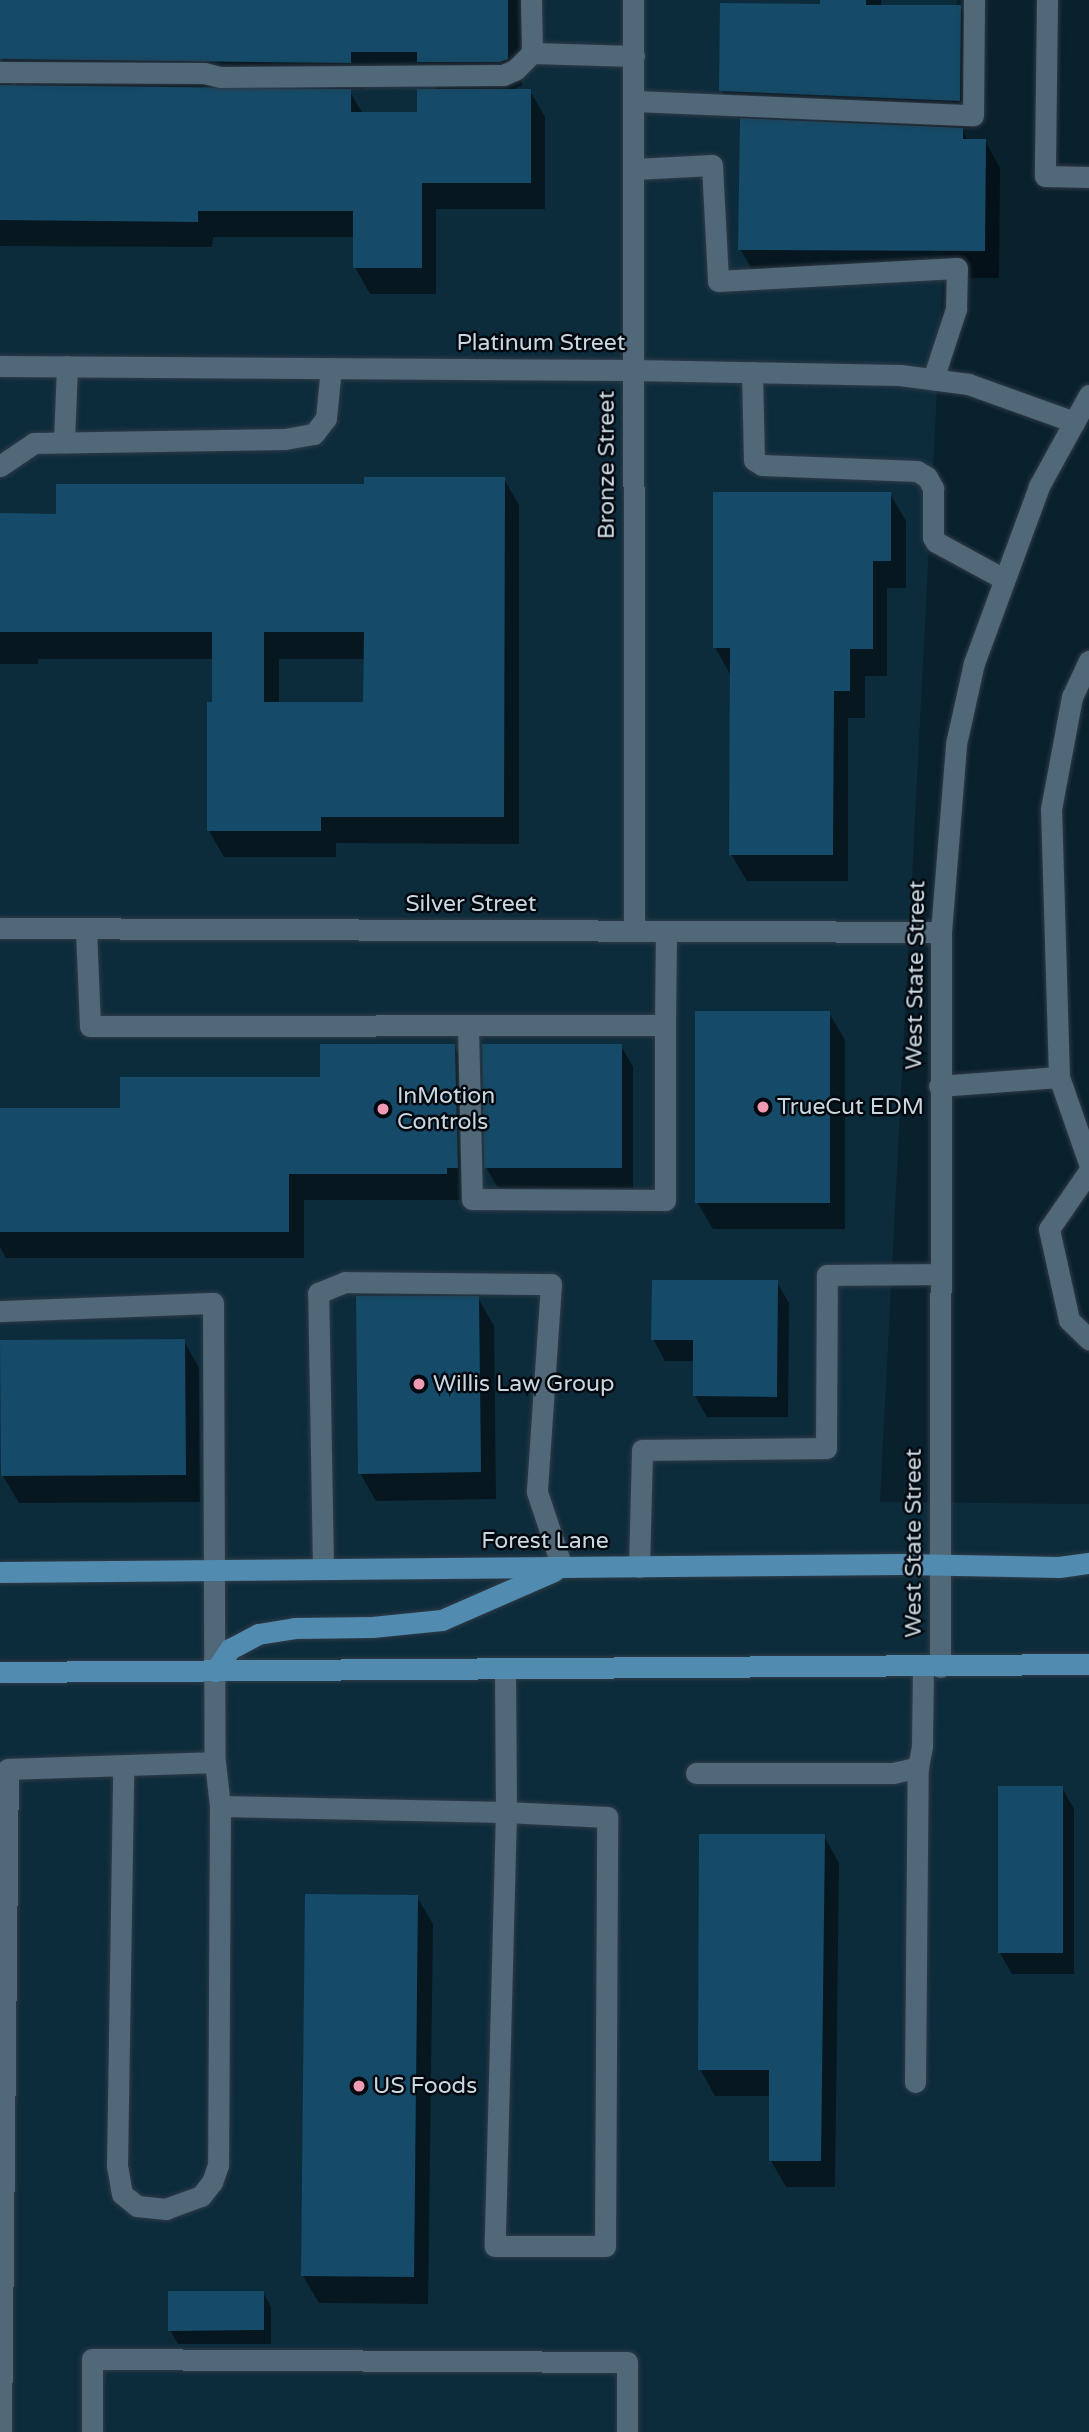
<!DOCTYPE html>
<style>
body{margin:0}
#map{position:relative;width:1089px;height:2432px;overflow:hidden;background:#09202d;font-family:"Varela Round",sans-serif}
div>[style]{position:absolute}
.built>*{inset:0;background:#0c2c3c}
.shadow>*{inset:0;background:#0007}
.building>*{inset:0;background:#154b68}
.roads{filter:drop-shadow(0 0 2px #303a46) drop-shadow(0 0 2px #303a46)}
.minor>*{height:21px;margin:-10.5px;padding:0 10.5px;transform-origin:10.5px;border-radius:10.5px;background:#506878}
.major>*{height:21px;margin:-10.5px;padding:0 10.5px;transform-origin:10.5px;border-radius:10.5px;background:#518baf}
.dots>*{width:19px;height:19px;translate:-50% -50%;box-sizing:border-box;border:4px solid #02080e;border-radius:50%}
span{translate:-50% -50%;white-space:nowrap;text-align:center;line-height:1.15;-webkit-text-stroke:5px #02080e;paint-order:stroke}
.street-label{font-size:23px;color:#c9d7e0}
.poi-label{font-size:23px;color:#c9d7e0}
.left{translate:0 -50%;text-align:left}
</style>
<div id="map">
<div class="built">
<i style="clip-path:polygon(0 0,957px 0,880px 1502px,1089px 1504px,1089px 2432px,0 2432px)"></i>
</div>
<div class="shadow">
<i style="clip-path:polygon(evenodd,0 0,522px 0,522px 85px,510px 91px,530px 91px,545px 117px,545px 209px,436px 209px,436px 294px,370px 294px,355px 267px,355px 237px,213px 237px,212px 247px,0 246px,0 62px,14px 87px,18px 87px,0 55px,0 0,365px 77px,428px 77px,435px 90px,419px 114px,363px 114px,348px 89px,365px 89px,365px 77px)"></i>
<i style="clip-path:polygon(821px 0,881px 0,881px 6px,960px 7px,976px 34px,975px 128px,961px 128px,968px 141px,985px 141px,1000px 168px,999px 278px,756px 276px,740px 249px,741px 118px,737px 118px,721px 91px,821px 6px)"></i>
<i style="clip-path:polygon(evenodd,504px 479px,519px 505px,519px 844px,336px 843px,336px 857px,224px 857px,209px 831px,214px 659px,38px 659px,38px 664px,0 664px,0 515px,58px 515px,366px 486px,504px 479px,279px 659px,365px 659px,365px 704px,279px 704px,279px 659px)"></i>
<i style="clip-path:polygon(890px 494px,906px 521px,906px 588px,887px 588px,887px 676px,865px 676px,865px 718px,848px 718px,848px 881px,747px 881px,731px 854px,731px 676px,715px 647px)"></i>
<i style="clip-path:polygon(829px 1013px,845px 1040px,845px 1229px,713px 1229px,697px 1202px)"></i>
<i style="clip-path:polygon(454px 1046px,469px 1072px,472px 1193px,461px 1193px,461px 1200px,304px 1200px,304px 1258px,6px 1258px,0 1247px,0 1109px,122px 1109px,322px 1078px)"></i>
<i style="clip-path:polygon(621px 1046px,633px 1067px,633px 1188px,498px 1188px,486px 1167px)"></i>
<i style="clip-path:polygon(777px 1282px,789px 1303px,788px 1417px,707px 1417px,695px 1396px,695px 1361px,665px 1361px,653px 1339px)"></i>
<i style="clip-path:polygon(478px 1298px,494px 1326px,496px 1499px,376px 1501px,360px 1473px)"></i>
<i style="clip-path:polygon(184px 1341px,199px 1368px,200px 1502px,19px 1503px,3px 1476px)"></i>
<i style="clip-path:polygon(1062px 1788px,1074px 1809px,1074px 1974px,1012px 1974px,1000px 1953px)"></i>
<i style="clip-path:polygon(824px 1836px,839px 1863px,835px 2187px,786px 2187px,771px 2161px,771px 2096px,715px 2096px,700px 2069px)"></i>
<i style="clip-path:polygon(417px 1897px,433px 1924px,428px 2304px,319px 2303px,303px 2276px)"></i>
<i style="clip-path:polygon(263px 2292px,271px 2307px,271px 2344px,178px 2344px,170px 2330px)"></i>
</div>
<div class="building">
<i style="clip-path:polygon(0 0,508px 0,508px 59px,500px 62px,417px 62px,417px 52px,351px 52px,351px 63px,0 59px)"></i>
<i style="clip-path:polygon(820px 0,866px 0,866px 5px,961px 5px,960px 101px,719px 91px,720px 3px,820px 4px)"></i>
<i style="clip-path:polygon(0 85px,351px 89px,351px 112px,417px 112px,417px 89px,531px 89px,531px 183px,422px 183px,422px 268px,353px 268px,353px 211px,198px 211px,198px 222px,0 220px)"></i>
<i style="clip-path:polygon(740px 118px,963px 128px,963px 139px,986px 139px,985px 251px,738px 250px)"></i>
<i style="clip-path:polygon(evenodd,364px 477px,505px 477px,504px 817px,321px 817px,321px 831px,207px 831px,207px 702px,212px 702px,212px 632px,0 632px,0 513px,56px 514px,56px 484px,364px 484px,364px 477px,264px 632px,364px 632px,363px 702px,264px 702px,264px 632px)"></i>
<i style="clip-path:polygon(713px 492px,891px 492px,891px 561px,873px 561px,873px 649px,850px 649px,850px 691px,834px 691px,833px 855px,729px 855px,730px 648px,713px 648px)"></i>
<i style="clip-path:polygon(695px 1011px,830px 1011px,830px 1203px,695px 1203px)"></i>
<i style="clip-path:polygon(320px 1044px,455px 1044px,458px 1168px,447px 1168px,447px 1174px,289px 1174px,289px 1232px,0 1232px,0 1108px,120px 1108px,120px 1077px,320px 1077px)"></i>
<i style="clip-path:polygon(482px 1044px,622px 1044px,622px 1168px,484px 1168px)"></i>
<i style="clip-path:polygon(652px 1280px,778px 1280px,777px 1397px,693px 1396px,693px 1340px,651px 1340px)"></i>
<i style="clip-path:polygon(356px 1296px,479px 1296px,481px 1472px,358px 1474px)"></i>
<i style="clip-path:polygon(185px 1339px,186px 1475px,1px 1476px,0 1340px)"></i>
<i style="clip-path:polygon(998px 1786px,1063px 1786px,1063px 1953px,998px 1953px)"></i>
<i style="clip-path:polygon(699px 1834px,825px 1834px,821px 2161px,769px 2161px,769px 2070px,698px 2070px)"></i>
<i style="clip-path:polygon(305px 1894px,418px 1895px,414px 2277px,301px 2276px)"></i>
<i style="clip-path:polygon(168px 2291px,264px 2291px,264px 2330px,168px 2331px)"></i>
</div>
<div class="roads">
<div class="minor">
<i style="left:531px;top:0;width:53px;rotate:88.9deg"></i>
<i style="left:532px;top:53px;width:102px;rotate:1.7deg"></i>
<i style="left:633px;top:0;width:931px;rotate:89.94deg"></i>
<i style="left:1047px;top:0;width:176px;rotate:90.7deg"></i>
<i style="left:1045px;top:176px;width:44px;rotate:1.3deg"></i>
<i style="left:0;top:72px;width:204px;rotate:0.3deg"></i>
<i style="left:204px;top:73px;width:16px;rotate:14deg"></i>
<i style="left:220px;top:77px;width:283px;rotate:-0.4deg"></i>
<i style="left:503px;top:75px;width:13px;rotate:-23deg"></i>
<i style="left:515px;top:70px;width:24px;rotate:-45deg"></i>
<i style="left:634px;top:101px;width:339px;rotate:2.4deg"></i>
<i style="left:973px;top:115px;width:115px;rotate:-89.5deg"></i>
<i style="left:635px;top:169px;width:77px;rotate:-3deg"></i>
<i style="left:712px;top:165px;width:116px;rotate:87deg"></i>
<i style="left:718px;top:281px;width:239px;rotate:-3.1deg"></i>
<i style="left:957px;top:268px;width:41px;rotate:91.4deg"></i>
<i style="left:956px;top:309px;width:74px;rotate:108.2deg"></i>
<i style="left:0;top:366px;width:634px;rotate:0.36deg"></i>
<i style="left:634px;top:370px;width:266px;rotate:1.1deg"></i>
<i style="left:900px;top:375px;width:69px;rotate:7.5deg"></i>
<i style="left:968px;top:384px;width:113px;rotate:19.7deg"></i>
<i style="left:752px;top:372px;width:88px;rotate:88.7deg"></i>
<i style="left:754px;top:460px;width:9px;rotate:32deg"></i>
<i style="left:762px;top:465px;width:155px;rotate:2.2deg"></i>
<i style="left:917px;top:471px;width:12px;rotate:31deg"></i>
<i style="left:927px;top:477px;width:13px;rotate:61deg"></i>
<i style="left:933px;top:488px;width:49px;rotate:90deg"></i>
<i style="left:933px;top:537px;width:6px;rotate:59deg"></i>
<i style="left:936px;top:542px;width:77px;rotate:28.6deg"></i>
<i style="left:64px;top:441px;width:75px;rotate:-87.7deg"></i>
<i style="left:0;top:466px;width:41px;rotate:-34.1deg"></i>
<i style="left:34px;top:443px;width:251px;rotate:-0.9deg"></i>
<i style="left:285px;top:439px;width:29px;rotate:-10deg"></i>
<i style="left:314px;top:434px;width:20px;rotate:-53deg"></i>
<i style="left:326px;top:418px;width:50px;rotate:-84.3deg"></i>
<i style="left:0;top:928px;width:941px;rotate:0.24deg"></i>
<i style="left:86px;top:930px;width:96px;rotate:87.6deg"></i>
<i style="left:90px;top:1026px;width:575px;rotate:-0.1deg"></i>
<i style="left:665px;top:1025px;width:94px;rotate:-89.4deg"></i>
<i style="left:468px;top:1026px;width:173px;rotate:88.7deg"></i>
<i style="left:472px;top:1199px;width:193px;rotate:0.3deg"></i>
<i style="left:665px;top:1200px;width:175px;rotate:-90deg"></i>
<i style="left:1059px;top:1077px;width:91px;rotate:70.8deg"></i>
<i style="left:939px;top:1086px;width:120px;rotate:-4.3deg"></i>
<i style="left:1059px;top:1077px;width:268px;rotate:-91.7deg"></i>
<i style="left:1051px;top:809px;width:114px;rotate:-79.4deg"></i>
<i style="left:1072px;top:697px;width:40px;rotate:-65deg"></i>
<i style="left:1089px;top:1171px;width:70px;rotate:124.6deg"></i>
<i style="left:1049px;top:1229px;width:93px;rotate:77.6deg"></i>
<i style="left:1069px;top:1320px;width:28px;rotate:44deg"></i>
<i style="left:0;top:1311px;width:213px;rotate:-2.2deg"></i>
<i style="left:213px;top:1303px;width:459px;rotate:89.8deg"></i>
<i style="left:215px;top:1762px;width:44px;rotate:83.5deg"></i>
<i style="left:220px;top:1806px;width:359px;rotate:90.3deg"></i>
<i style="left:218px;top:2165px;width:18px;rotate:109deg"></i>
<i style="left:212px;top:2182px;width:18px;rotate:128deg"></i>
<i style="left:201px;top:2196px;width:37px;rotate:160deg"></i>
<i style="left:166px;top:2209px;width:29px;rotate:-174deg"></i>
<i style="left:137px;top:2206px;width:19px;rotate:-141deg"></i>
<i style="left:122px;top:2194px;width:28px;rotate:-100deg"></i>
<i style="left:117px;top:2166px;width:399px;rotate:-89.1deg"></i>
<i style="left:639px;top:1567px;width:117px;rotate:-88.5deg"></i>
<i style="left:642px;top:1450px;width:184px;rotate:-0.6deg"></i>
<i style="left:826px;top:1448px;width:173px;rotate:-89.7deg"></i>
<i style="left:827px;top:1275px;width:113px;rotate:-0.5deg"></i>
<i style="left:323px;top:1568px;width:275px;rotate:-91deg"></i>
<i style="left:318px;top:1293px;width:29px;rotate:-22deg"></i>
<i style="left:345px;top:1282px;width:206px;rotate:0.6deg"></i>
<i style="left:551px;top:1284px;width:208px;rotate:93.9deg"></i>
<i style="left:537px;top:1492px;width:79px;rotate:71.6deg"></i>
<i style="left:940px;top:1667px;width:735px;rotate:-89.92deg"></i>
<i style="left:941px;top:932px;width:189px;rotate:-85.4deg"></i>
<i style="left:956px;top:744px;width:83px;rotate:-77.5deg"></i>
<i style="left:974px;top:663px;width:189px;rotate:-69.8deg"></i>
<i style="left:1039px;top:486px;width:104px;rotate:-61.2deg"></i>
<i style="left:696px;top:1773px;width:197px"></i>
<i style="left:893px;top:1773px;width:26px;rotate:-13deg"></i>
<i style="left:918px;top:1767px;width:21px;rotate:-79deg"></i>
<i style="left:922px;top:1746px;width:79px;rotate:-89.3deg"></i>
<i style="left:220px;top:1806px;width:286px;rotate:1.2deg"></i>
<i style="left:506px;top:1812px;width:434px;rotate:91.5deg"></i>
<i style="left:495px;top:2246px;width:110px"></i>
<i style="left:605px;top:2246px;width:429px;rotate:-89.7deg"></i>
<i style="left:607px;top:1817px;width:101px;rotate:-177.2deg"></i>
<i style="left:506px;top:1812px;width:142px;rotate:-90.4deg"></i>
<i style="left:915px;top:2082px;width:315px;rotate:-89.5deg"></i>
<i style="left:1px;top:2432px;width:663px;rotate:-89.4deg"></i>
<i style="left:8px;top:1769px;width:207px;rotate:-1.9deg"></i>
<i style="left:92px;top:2432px;width:73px;rotate:-90deg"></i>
<i style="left:92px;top:2359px;width:535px;rotate:0.32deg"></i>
<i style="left:627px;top:2362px;width:70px;rotate:90deg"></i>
</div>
<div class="major">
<i style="left:0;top:1572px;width:902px;rotate:-0.51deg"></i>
<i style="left:902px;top:1564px;width:157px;rotate:1.1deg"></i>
<i style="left:1059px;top:1567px;width:30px;rotate:-8deg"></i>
<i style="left:215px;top:1671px;width:27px;rotate:-56deg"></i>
<i style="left:230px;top:1649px;width:32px;rotate:-28deg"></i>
<i style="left:258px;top:1634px;width:37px;rotate:-9deg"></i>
<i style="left:295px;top:1628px;width:77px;rotate:-0.7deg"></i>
<i style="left:372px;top:1627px;width:70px;rotate:-5.7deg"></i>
<i style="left:442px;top:1620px;width:122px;rotate:-23.6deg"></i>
<i style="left:0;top:1672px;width:1089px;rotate:-0.42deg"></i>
</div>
</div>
<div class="dots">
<i style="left:763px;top:1107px;background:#f19ab4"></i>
<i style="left:383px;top:1109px;background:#f19ab4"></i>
<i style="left:419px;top:1384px;background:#f19ab4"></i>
<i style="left:359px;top:2086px;background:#f19ab4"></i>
</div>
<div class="street-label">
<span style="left:541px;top:343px">Platinum Street</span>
<span style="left:607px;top:465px;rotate:-90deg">Bronze Street</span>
<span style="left:471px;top:904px">Silver Street</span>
<span style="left:916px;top:975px;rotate:-89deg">West State Street</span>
<span style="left:545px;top:1541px">Forest Lane</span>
<span style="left:914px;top:1543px;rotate:-90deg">West State Street</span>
</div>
<div class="poi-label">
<span class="left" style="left:397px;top:1109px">InMotion<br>Controls</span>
<span class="left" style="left:777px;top:1107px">TrueCut EDM</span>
<span class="left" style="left:433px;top:1384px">Willis Law Group</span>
<span class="left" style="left:373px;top:2086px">US Foods</span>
</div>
</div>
